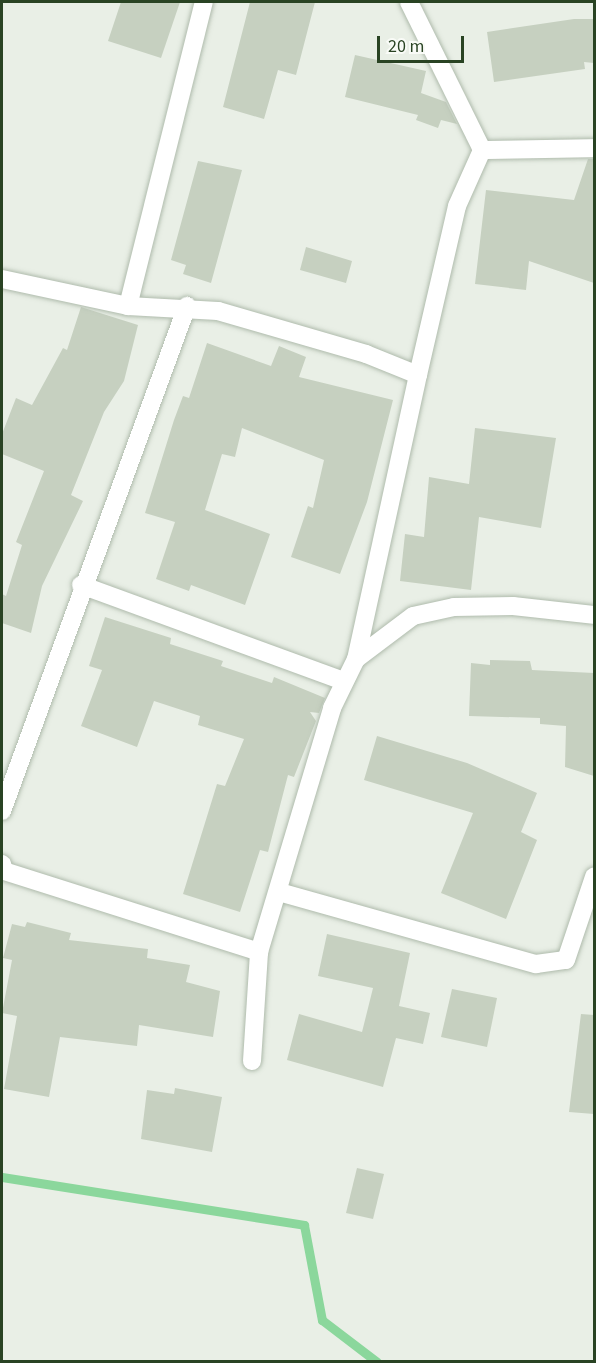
<!DOCTYPE html>
<style>
body{margin:0}
#map{position:relative;width:596px;height:1363px;overflow:hidden;background:#e9efe6;font-family:"Source Sans 3",sans-serif}
div>[style]{position:absolute}
.stream>*{height:9px;margin:-4.5px;padding:0 4.5px;transform-origin:4.5px;border-radius:4.5px;background:#8bd79c}
.building>*{inset:0;background:#c6d0c0}
.roads{filter:drop-shadow(0 0 2px #afbbac) drop-shadow(0 0 2px #afbbac)}
.minor>*{height:18px;margin:-9px;padding:0 9px;transform-origin:9px;border-radius:9px;background:#fff}
span{translate:-50% -50%;white-space:nowrap;text-align:center;line-height:1.15;-webkit-text-stroke:5px #f9fbf7;paint-order:stroke}
.frame{position:absolute;inset:0;border:3px solid #294323;pointer-events:none}
.scale{position:absolute;left:377px;top:36px;width:87px;height:27px;box-sizing:border-box;border:3px solid #294323;border-top:0;padding-left:8px;font-size:18px;line-height:21px;white-space:nowrap;color:#294323;-webkit-text-stroke:4px #f9fbf7;paint-order:stroke}
</style>
<div id="map">
<div class="stream">
<i style="left:2px;top:1177px;width:306px;rotate:9deg"></i>
<i style="left:304px;top:1225px;width:97px;rotate:79.3deg"></i>
<i style="left:322px;top:1320px;width:69px;rotate:37.4deg"></i>
</div>
<div class="building">
<i style="clip-path:polygon(121px 2px,180px 2px,161px 58px,108px 41px)"></i>
<i style="clip-path:polygon(250px 2px,315px 2px,296px 75px,278px 70px,264px 119px,223px 107px)"></i>
<i style="clip-path:polygon(574px 19px,594px 19px,594px 63px,584px 62px,585px 69px,494px 82px,487px 32px)"></i>
<i style="clip-path:polygon(355px 55px,426px 71px,421px 93px,446px 102px,457px 124px,441px 120px,438px 128px,416px 120px,418px 115px,345px 97px)"></i>
<i style="clip-path:polygon(588px 159px,594px 159px,594px 283px,529px 261px,526px 290px,475px 284px,486px 190px,574px 200px)"></i>
<i style="clip-path:polygon(198px 161px,242px 170px,211px 283px,183px 274px,186px 265px,171px 260px)"></i>
<i style="clip-path:polygon(306px 247px,352px 261px,346px 283px,300px 270px)"></i>
<i style="clip-path:polygon(81px 307px,138px 325px,124px 381px,104px 412px,71px 495px,83px 501px,42px 586px,31px 633px,2px 623px,2px 594px,6px 596px,22px 545px,16px 542px,44px 471px,2px 454px,2px 434px,16px 398px,32px 405px,63px 348px,67px 350px)"></i>
<i style="clip-path:polygon(207px 343px,271px 366px,279px 346px,306px 357px,299px 377px,393px 400px,367px 502px,340px 574px,291px 557px,308px 506px,313px 508px,324px 460px,242px 428px,235px 457px,222px 454px,205px 510px,270px 534px,245px 605px,191px 585px,189px 591px,156px 579px,175px 522px,145px 513px,174px 420px,183px 396px,189px 398px)"></i>
<i style="clip-path:polygon(475px 428px,556px 438px,541px 528px,479px 517px,471px 590px,400px 581px,405px 534px,424px 537px,429px 477px,469px 484px)"></i>
<i style="clip-path:polygon(105px 617px,171px 638px,170px 644px,223px 661px,221px 666px,272px 683px,274px 677px,325px 698px,319px 713px,310px 712px,316px 721px,294px 777px,288px 775px,268px 852px,260px 850px,240px 912px,183px 894px,217px 784px,225px 786px,244px 739px,198px 725px,200px 716px,154px 701px,137px 747px,81px 726px,102px 670px,89px 666px)"></i>
<i style="clip-path:polygon(490px 660px,530px 661px,532px 670px,594px 673px,594px 776px,565px 767px,566px 726px,540px 724px,540px 718px,469px 716px,471px 663px,490px 665px)"></i>
<i style="clip-path:polygon(377px 736px,467px 763px,537px 793px,521px 832px,537px 840px,506px 919px,441px 893px,473px 813px,364px 780px)"></i>
<i style="clip-path:polygon(27px 922px,71px 933px,69px 940px,148px 949px,147px 958px,190px 965px,186px 982px,220px 991px,213px 1037px,139px 1025px,137px 1046px,60px 1037px,49px 1097px,4px 1089px,17px 1016px,2px 1013px,12px 960px,3px 958px,12px 924px,25px 927px)"></i>
<i style="clip-path:polygon(327px 934px,410px 953px,399px 1006px,430px 1013px,423px 1044px,396px 1038px,383px 1087px,287px 1060px,299px 1014px,362px 1032px,373px 988px,318px 976px)"></i>
<i style="clip-path:polygon(452px 989px,497px 998px,487px 1047px,441px 1037px)"></i>
<i style="clip-path:polygon(581px 1014px,594px 1015px,594px 1114px,569px 1112px)"></i>
<i style="clip-path:polygon(175px 1088px,222px 1097px,212px 1152px,141px 1139px,147px 1090px,174px 1094px)"></i>
<i style="clip-path:polygon(357px 1168px,384px 1174px,373px 1219px,346px 1213px)"></i>
</div>
<div class="roads">
<div class="minor">
<i style="left:409px;top:2px;width:165px;rotate:63.7deg"></i>
<i style="left:482px;top:150px;width:112px;rotate:-1deg"></i>
<i style="left:2px;top:279px;width:129px;rotate:12.1deg"></i>
<i style="left:128px;top:306px;width:90px;rotate:3.2deg"></i>
<i style="left:218px;top:311px;width:154px;rotate:16.2deg"></i>
<i style="left:366px;top:354px;width:56px;rotate:22deg"></i>
<i style="left:418px;top:375px;width:291px;rotate:102.3deg"></i>
<i style="left:128px;top:306px;width:313px;rotate:-76deg"></i>
<i style="left:418px;top:375px;width:173px;rotate:-77deg"></i>
<i style="left:457px;top:206px;width:61px;rotate:-65.9deg"></i>
<i style="left:81px;top:585px;width:280px;rotate:20.1deg"></i>
<i style="left:2px;top:811px;width:538px;rotate:-69.88deg"></i>
<i style="left:2px;top:864px;width:7px;rotate:74deg"></i>
<i style="left:4px;top:871px;width:268px;rotate:17.6deg"></i>
<i style="left:279px;top:892px;width:267px;rotate:15.7deg"></i>
<i style="left:536px;top:964px;width:30px;rotate:-8deg"></i>
<i style="left:566px;top:960px;width:88px;rotate:-71.4deg"></i>
<i style="left:252px;top:1061px;width:109px;rotate:-86.3deg"></i>
<i style="left:259px;top:952px;width:255px;rotate:-73.3deg"></i>
<i style="left:332px;top:708px;width:55px;rotate:-63.9deg"></i>
<i style="left:356px;top:659px;width:71px;rotate:-37deg"></i>
<i style="left:413px;top:616px;width:42px;rotate:-12.4deg"></i>
<i style="left:454px;top:607px;width:59px;rotate:-1deg"></i>
<i style="left:513px;top:606px;width:81px;rotate:6.3deg"></i>
</div>
</div>
<div class="frame"></div>
<div class="scale">20 m</div>
</div>
